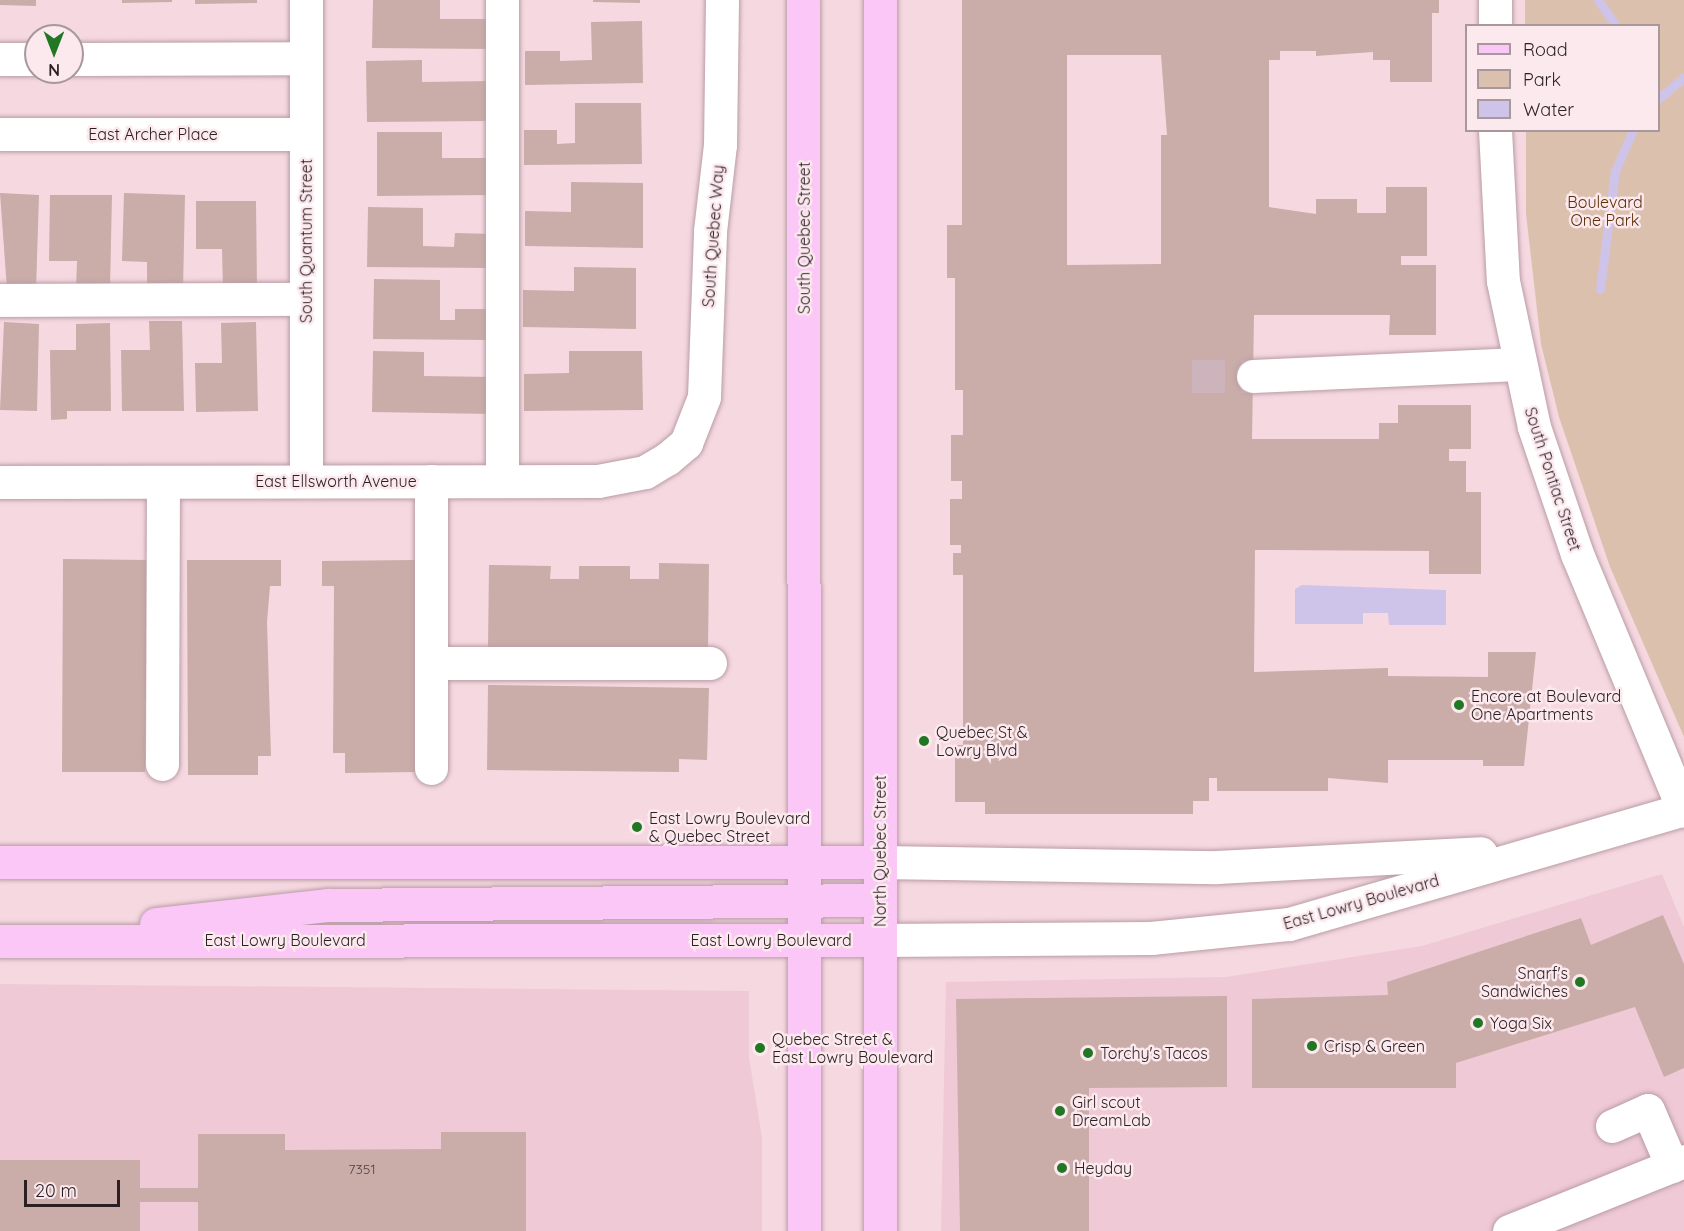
<!DOCTYPE html>
<style>
body{margin:0}
#map{position:relative;width:1684px;height:1231px;overflow:hidden;background:#f6d8e1;font-family:Quicksand,sans-serif}
div>[style]{position:absolute}
.built>*{inset:0;background:#efc9d5}
.green>*{inset:0;background:#dcc0ae}
.water>*{inset:0;background:#cec3e9}
.stream>*{height:9px;margin:-4.5px;padding:0 4.5px;transform-origin:4.5px;border-radius:4.5px;background:#cec3e9}
.building>*{inset:0;background:#caaca8}
.minor-tunnel>*{height:33px;margin-top:-16.5px;transform-origin:0;background:repeating-linear-gradient(90deg,#cdb3bb 0 33px,transparent 0 49px)}
.roads{filter:drop-shadow(0 0 2px #b99da5) drop-shadow(0 0 2px #b99da5)}
.minor>*{height:33px;margin:-16.5px;padding:0 16.5px;transform-origin:16.5px;border-radius:16.5px;background:#fff}
.major>*{height:33px;margin:-16.5px;padding:0 16.5px;transform-origin:16.5px;border-radius:16.5px;background:#fac7f7}
.dots>*{width:16px;height:16px;translate:-50% -50%;box-sizing:border-box;border:3px solid #fbe9ee;border-radius:50%}
span{translate:-50% -50%;white-space:nowrap;text-align:center;line-height:1.15;-webkit-text-stroke:5px #fbe9ee;paint-order:stroke}
.number-label{font-size:14px;color:#524244}
.number-label span{-webkit-text-stroke-width:0}
.street-label{font-size:16px;color:#2a1f23}
.park-label{font-size:16px;color:#5d2f05}
.poi-label{font-size:16px;color:#2a1f23}
.left{translate:0 -50%;text-align:left}
.right{translate:-100% -50%;text-align:right}
.legend{position:absolute;left:1465px;top:24px;width:195px;height:108px;box-sizing:border-box;background:#fbe9ee;border:2px solid #a7989d;margin:0;padding:8px 10px;list-style:none;font-size:18px;color:#2a1f23}
.legend li{display:flex;align-items:center;gap:12px;height:30px}
.legend b{width:30px;border:2px solid #a7989d}
.north{position:absolute;left:24px;top:24px;width:60px;height:60px;box-sizing:border-box;background:#fbe9ee;border:2px solid #a7989d;border-radius:50%;rotate:180deg;font-size:16px;font-weight:700;line-height:24px;text-align:center;color:#2a1f23}
.north::after{content:'';display:block;margin:auto;width:21px;height:27px;background:#217723;clip-path:polygon(50% 0,100% 100%,50% 72%,0 100%)}
.scale{position:absolute;left:24px;top:1180px;width:96px;height:27px;box-sizing:border-box;border:3px solid #2a1f23;border-top:0;padding-left:8px;font-size:18px;line-height:21px;white-space:nowrap;color:#2a1f23;-webkit-text-stroke:4px #fbe9ee;paint-order:stroke}
</style>
<div id="map">
<div class="built">
<i style="clip-path:polygon(1662px 874px,1684px 927px,1684px 1231px,941px 1231px,946px 982px,1226px 977px,1422px 946px)"></i>
<i style="clip-path:polygon(0 984px,749px 991px,749px 1057px,762px 1138px,762px 1231px,0 1231px)"></i>
</div>
<div class="green">
<i style="clip-path:polygon(1525px 0,1684px 0,1684px 737px,1610px 567px,1559px 417px,1541px 344px,1526px 214px,1526px 131px,1658px 130px,1658px 26px,1525px 25px)"></i>
</div>
<div class="water">
<i style="clip-path:polygon(1302px 585px,1446px 590px,1446px 625px,1389px 625px,1388px 613px,1363px 613px,1363px 624px,1295px 624px,1295px 589px)"></i>
</div>
<div class="stream">
<i style="left:1598px;top:0;width:32px;rotate:55deg"></i>
<i style="left:1658px;top:99px;width:34px;rotate:-40deg"></i>
<i style="left:1600px;top:289px;width:119px;rotate:-82.8deg"></i>
<i style="left:1615px;top:171px;width:45px;rotate:-66.3deg"></i>
</div>
<div class="building">
<i style="clip-path:polygon(0 0,36px 0,36px 6px,0 5px)"></i>
<i style="clip-path:polygon(122px 0,172px 0,172px 2px,122px 3px)"></i>
<i style="clip-path:polygon(195px 0,257px 0,257px 3px,195px 4px)"></i>
<i style="clip-path:polygon(373px 0,440px 0,440px 19px,492px 19px,492px 49px,372px 48px)"></i>
<i style="clip-path:polygon(593px 0,640px 0,640px 3px,593px 2px)"></i>
<i style="clip-path:polygon(evenodd,962px 0,1439px 0,1439px 13px,1432px 13px,1432px 82px,1390px 82px,1390px 60px,1373px 60px,1373px 52px,1316px 56px,1316px 51px,1280px 51px,1280px 60px,1269px 60px,1269px 207px,1316px 214px,1316px 199px,1357px 199px,1357px 213px,1386px 213px,1386px 187px,1427px 187px,1427px 256px,1401px 256px,1401px 265px,1436px 265px,1436px 335px,1389px 335px,1390px 315px,1254px 315px,1252px 439px,1379px 439px,1379px 423px,1398px 423px,1398px 405px,1471px 405px,1471px 449px,1449px 449px,1449px 461px,1466px 461px,1466px 492px,1481px 492px,1481px 574px,1429px 574px,1429px 551px,1255px 550px,1254px 672px,1388px 668px,1388px 676px,1488px 677px,1488px 652px,1536px 652px,1524px 766px,1483px 766px,1483px 760px,1388px 760px,1388px 783px,1328px 778px,1328px 791px,1217px 791px,1217px 778px,1209px 778px,1209px 801px,1193px 801px,1193px 814px,985px 814px,985px 802px,955px 802px,955px 745px,963px 745px,963px 575px,953px 575px,953px 553px,961px 553px,961px 545px,950px 545px,950px 499px,962px 499px,962px 481px,951px 481px,951px 435px,963px 435px,963px 390px,955px 390px,955px 278px,947px 278px,947px 225px,962px 225px,962px 0,1067px 55px,1161px 55px,1167px 135px,1161px 135px,1161px 264px,1067px 265px,1067px 55px)"></i>
<i style="clip-path:polygon(642px 21px,643px 83px,525px 85px,525px 51px,560px 51px,560px 61px,592px 60px,591px 22px)"></i>
<i style="clip-path:polygon(422px 60px,422px 82px,491px 81px,492px 121px,367px 122px,366px 61px)"></i>
<i style="clip-path:polygon(575px 103px,641px 103px,642px 164px,524px 165px,524px 130px,557px 130px,557px 144px,575px 143px)"></i>
<i style="clip-path:polygon(377px 132px,442px 132px,442px 158px,492px 158px,492px 195px,377px 196px)"></i>
<i style="clip-path:polygon(571px 182px,643px 183px,643px 248px,525px 246px,525px 211px,571px 212px)"></i>
<i style="clip-path:polygon(0 193px,39px 195px,36px 290px,7px 289px)"></i>
<i style="clip-path:polygon(124px 193px,185px 195px,183px 290px,147px 289px,147px 262px,122px 261px)"></i>
<i style="clip-path:polygon(50px 195px,112px 195px,110px 290px,76px 289px,77px 261px,49px 261px)"></i>
<i style="clip-path:polygon(196px 201px,256px 201px,257px 289px,223px 290px,222px 249px,196px 249px)"></i>
<i style="clip-path:polygon(368px 207px,423px 208px,423px 246px,454px 247px,455px 233px,492px 234px,492px 268px,367px 267px)"></i>
<i style="clip-path:polygon(574px 267px,636px 268px,636px 329px,523px 327px,523px 290px,574px 291px)"></i>
<i style="clip-path:polygon(374px 279px,440px 280px,440px 320px,455px 320px,455px 309px,488px 309px,488px 340px,373px 339px)"></i>
<i style="clip-path:polygon(149px 321px,182px 321px,184px 411px,122px 411px,121px 350px,150px 350px)"></i>
<i style="clip-path:polygon(4px 322px,39px 324px,37px 411px,0 410px)"></i>
<i style="clip-path:polygon(256px 322px,258px 411px,196px 412px,195px 363px,222px 363px,221px 323px)"></i>
<i style="clip-path:polygon(110px 323px,111px 411px,67px 411px,67px 419px,51px 420px,50px 350px,76px 350px,76px 324px)"></i>
<i style="clip-path:polygon(373px 351px,424px 352px,424px 376px,493px 377px,493px 414px,372px 412px)"></i>
<i style="clip-path:polygon(569px 351px,642px 351px,643px 410px,524px 411px,524px 374px,569px 373px)"></i>
<i style="clip-path:polygon(63px 559px,147px 560px,145px 772px,62px 772px)"></i>
<i style="clip-path:polygon(187px 560px,281px 560px,281px 586px,270px 586px,267px 622px,271px 756px,258px 756px,258px 775px,188px 775px)"></i>
<i style="clip-path:polygon(415px 560px,417px 772px,345px 773px,345px 753px,333px 753px,334px 586px,322px 586px,322px 561px)"></i>
<i style="clip-path:polygon(659px 563px,709px 564px,708px 649px,488px 647px,489px 565px,551px 566px,550px 579px,579px 579px,579px 566px,630px 566px,630px 579px,659px 579px)"></i>
<i style="clip-path:polygon(488px 685px,709px 688px,707px 760px,679px 759px,679px 772px,487px 770px)"></i>
<i style="clip-path:polygon(1663px 915px,1684px 964px,1684px 1068px,1664px 1077px,1635px 1007px,1456px 1063px,1456px 1088px,1252px 1088px,1252px 999px,1388px 995px,1387px 982px,1581px 918px,1591px 945px)"></i>
<i style="clip-path:polygon(1227px 996px,1227px 1087px,1089px 1088px,1089px 1231px,960px 1231px,956px 999px)"></i>
<i style="clip-path:polygon(441px 1132px,526px 1132px,526px 1231px,198px 1231px,198px 1202px,140px 1202px,140px 1231px,0 1231px,0 1160px,140px 1160px,140px 1188px,198px 1188px,198px 1134px,285px 1134px,285px 1150px,441px 1149px)"></i>
</div>
<div class="minor-tunnel">
<i style="left:1192px;top:376px;width:61px"></i>
</div>
<div class="roads">
<div class="minor">
<i style="left:306px;top:0;width:481px;rotate:90deg"></i>
<i style="left:1495px;top:0;width:26px;rotate:90deg"></i>
<i style="left:0;top:59px;width:36px"></i>
<i style="left:72px;top:59px;width:234px;rotate:-0.2deg"></i>
<i style="left:1495px;top:130px;width:151px;rotate:87deg"></i>
<i style="left:1503px;top:281px;width:149px;rotate:78deg"></i>
<i style="left:1534px;top:427px;width:134px;rotate:71.3deg"></i>
<i style="left:1577px;top:554px;width:278px;rotate:67.4deg"></i>
<i style="left:0;top:134px;width:306px"></i>
<i style="left:0;top:300px;width:306px;rotate:-0.2deg"></i>
<i style="left:1253px;top:376px;width:265px;rotate:-2.6deg"></i>
<i style="left:502px;top:481px;width:481px;rotate:-90deg"></i>
<i style="left:0;top:482px;width:598px;rotate:-0.1deg"></i>
<i style="left:598px;top:481px;width:48px;rotate:-10.8deg"></i>
<i style="left:645px;top:472px;width:26px;rotate:-31deg"></i>
<i style="left:667px;top:459px;width:25px;rotate:-40deg"></i>
<i style="left:686px;top:443px;width:49px;rotate:-68.6deg"></i>
<i style="left:704px;top:397px;width:166px;rotate:-87.9deg"></i>
<i style="left:710px;top:231px;width:87px;rotate:-83.4deg"></i>
<i style="left:720px;top:145px;width:145px;rotate:-89.2deg"></i>
<i style="left:431px;top:663px;width:279px"></i>
<i style="left:162px;top:764px;width:282px;rotate:-89.8deg"></i>
<i style="left:431px;top:768px;width:287px;rotate:-90deg"></i>
<i style="left:880px;top:862px;width:337px;rotate:0.9deg"></i>
<i style="left:1217px;top:867px;width:264px;rotate:-3deg"></i>
<i style="left:880px;top:940px;width:271px;rotate:-0.4deg"></i>
<i style="left:1151px;top:938px;width:139px;rotate:-5.8deg"></i>
<i style="left:1289px;top:924px;width:411px;rotate:-16.2deg"></i>
<i style="left:1612px;top:1126px;width:39px;rotate:-24deg"></i>
<i style="left:1648px;top:1110px;width:61px;rotate:66.8deg"></i>
<i style="left:1509px;top:1231px;width:188px;rotate:-21.8deg"></i>
</div>
<div class="major">
<i style="left:803px;top:0;width:1231px;rotate:89.95deg"></i>
<i style="left:0;top:862px;width:880px"></i>
<i style="left:156px;top:924px;width:173px;rotate:-6.3deg"></i>
<i style="left:328px;top:905px;width:552px;rotate:-0.52deg"></i>
<i style="left:0;top:941px;width:880px;rotate:-0.07deg"></i>
<i style="left:880px;top:1231px;width:1231px;rotate:-90deg"></i>
</div>
</div>
<div class="dots">
<i style="left:1459px;top:705px;background:#217723"></i>
<i style="left:924px;top:741px;background:#217723"></i>
<i style="left:637px;top:827px;background:#217723"></i>
<i style="left:1580px;top:982px;background:#217723"></i>
<i style="left:1478px;top:1023px;background:#217723"></i>
<i style="left:1312px;top:1046px;background:#217723"></i>
<i style="left:760px;top:1048px;background:#217723"></i>
<i style="left:1088px;top:1053px;background:#217723"></i>
<i style="left:1060px;top:1111px;background:#217723"></i>
<i style="left:1062px;top:1168px;background:#217723"></i>
</div>
<div class="number-label">
<span style="left:362px;top:1169px">7351</span>
</div>
<div class="street-label">
<span style="left:153px;top:134px">East Archer Place</span>
<span style="left:713px;top:236px;rotate:-86deg">South Quebec Way</span>
<span style="left:804px;top:238px;rotate:-90deg">South Quebec Street</span>
<span style="left:306px;top:241px;rotate:-90deg">South Quantum Street</span>
<span style="left:1553px;top:479px;rotate:72deg">South Pontiac Street</span>
<span style="left:336px;top:481px">East Ellsworth Avenue</span>
<span style="left:880px;top:851px;rotate:-90deg">North Quebec Street</span>
<span style="left:1361px;top:902px;rotate:-16deg">East Lowry Boulevard</span>
<span style="left:285px;top:940px">East Lowry Boulevard</span>
<span style="left:771px;top:940px">East Lowry Boulevard</span>
</div>
<div class="park-label">
<span style="left:1605px;top:211px">Boulevard<br>One Park</span>
</div>
<div class="poi-label">
<span class="left" style="left:1471px;top:705px">Encore at Boulevard<br>One Apartments</span>
<span class="left" style="left:936px;top:741px">Quebec St &amp;<br>Lowry Blvd</span>
<span class="left" style="left:649px;top:827px">East Lowry Boulevard<br>&amp; Quebec Street</span>
<span class="right" style="left:1568px;top:982px">Snarf's<br>Sandwiches</span>
<span class="left" style="left:1490px;top:1023px">Yoga Six</span>
<span class="left" style="left:772px;top:1048px">Quebec Street &amp;<br>East Lowry Boulevard</span>
<span class="left" style="left:1324px;top:1046px">Crisp &amp; Green</span>
<span class="left" style="left:1100px;top:1053px">Torchy's Tacos</span>
<span class="left" style="left:1072px;top:1111px">Girl scout<br>DreamLab</span>
<span class="left" style="left:1074px;top:1168px">Heyday</span>
</div>
<ul class="legend">
<li><b style="height:8px;background:#fac7f7"></b>Road</li>
<li><b style="height:16px;background:#dcc0ae"></b>Park</li>
<li><b style="height:16px;background:#cec3e9"></b>Water</li>
</ul>
<div class="north">N</div>
<div class="scale">20 m</div>
</div>
